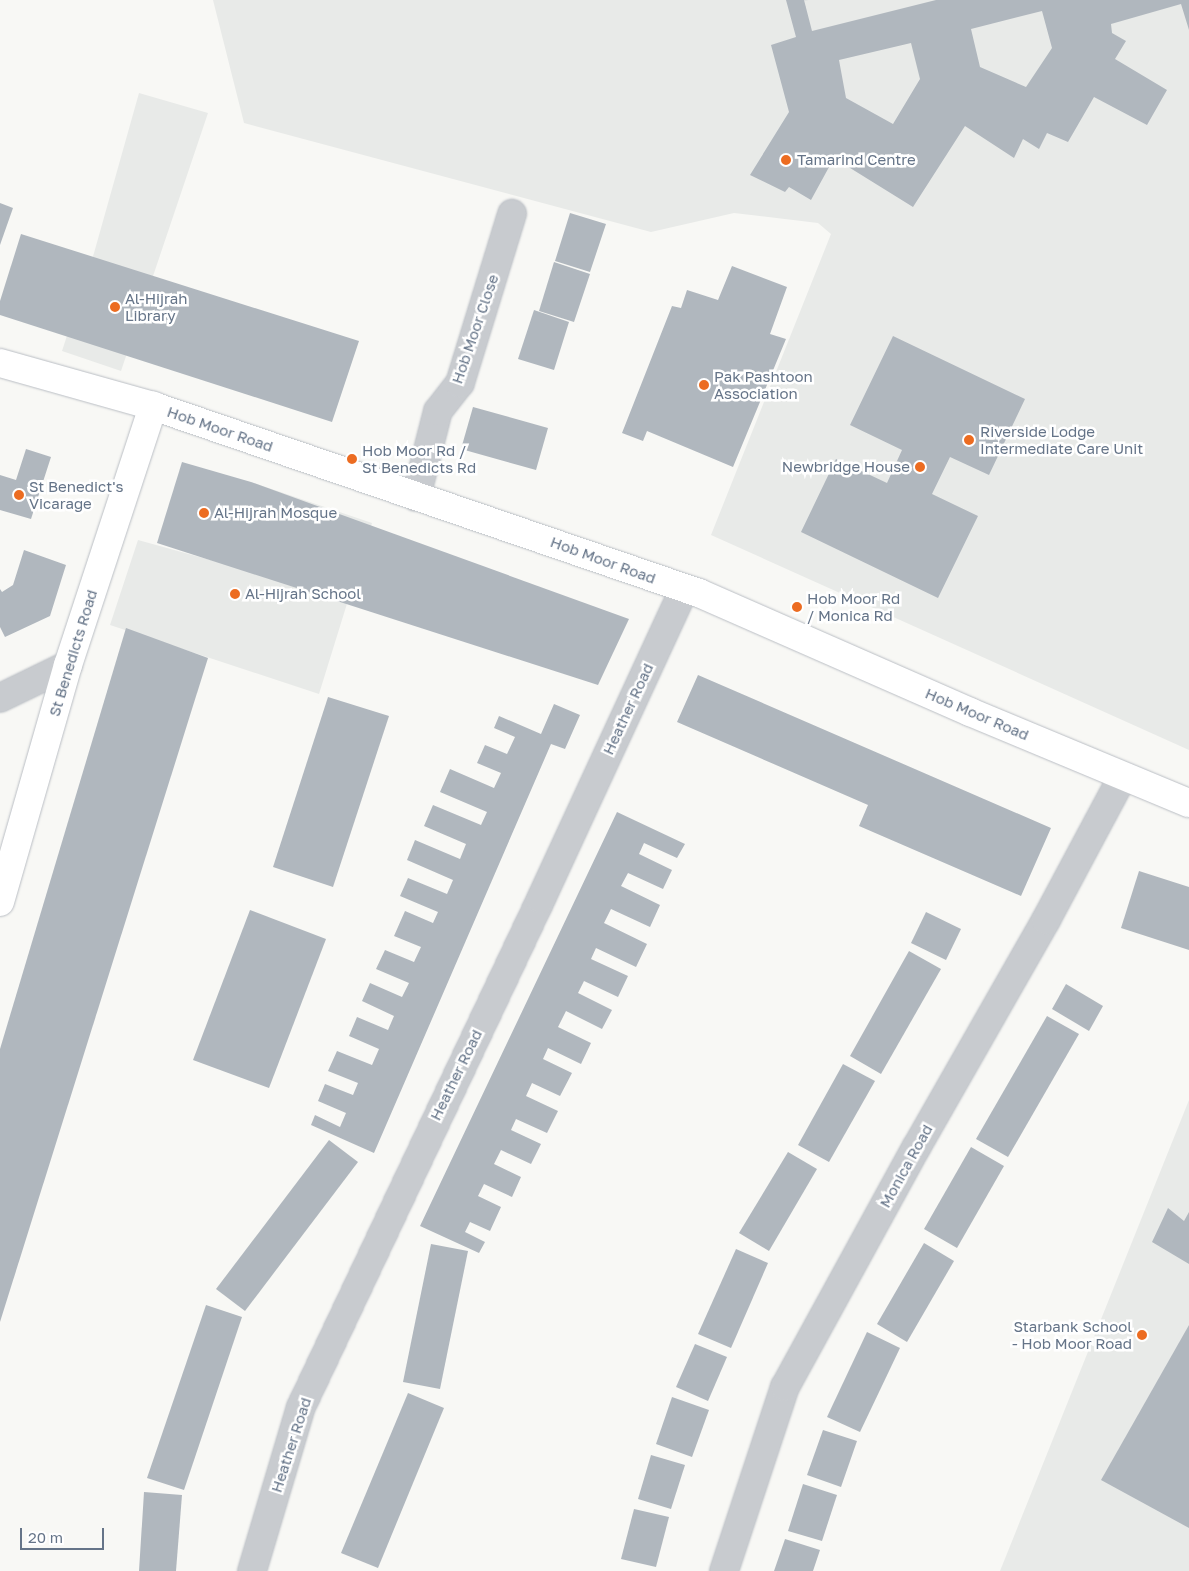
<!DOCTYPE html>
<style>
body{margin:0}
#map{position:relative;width:1189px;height:1571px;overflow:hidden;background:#f8f8f5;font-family:"Golos Text",sans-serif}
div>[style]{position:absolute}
.built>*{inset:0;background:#e8eae8}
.building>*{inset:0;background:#b0b7be}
.roads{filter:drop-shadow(0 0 1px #babec4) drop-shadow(0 0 1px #babec4)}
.street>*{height:28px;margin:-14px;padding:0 14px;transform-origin:14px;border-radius:14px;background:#c8cbcf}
.secondary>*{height:28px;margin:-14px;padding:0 14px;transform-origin:14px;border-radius:14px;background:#fff}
.dots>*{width:14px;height:14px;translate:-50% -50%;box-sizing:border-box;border:2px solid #fff;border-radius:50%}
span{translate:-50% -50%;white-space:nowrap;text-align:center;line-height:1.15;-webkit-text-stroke:5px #fff;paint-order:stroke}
.poi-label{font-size:15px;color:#657488}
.left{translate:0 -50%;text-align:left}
.right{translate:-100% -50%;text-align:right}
.street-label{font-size:15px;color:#657488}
.scale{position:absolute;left:20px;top:1528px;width:84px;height:22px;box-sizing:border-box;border:2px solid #657488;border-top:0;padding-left:6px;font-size:15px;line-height:18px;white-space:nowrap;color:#657488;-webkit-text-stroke:4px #fff;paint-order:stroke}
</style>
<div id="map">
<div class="built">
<i style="clip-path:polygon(213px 0,1189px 0,1189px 750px,711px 535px,831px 234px,818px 223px,734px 213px,651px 232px,244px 123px)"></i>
<i style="clip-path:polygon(139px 93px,208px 113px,121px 371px,62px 351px,94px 253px)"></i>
<i style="clip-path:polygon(251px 482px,372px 523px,319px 694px,110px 625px,138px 540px,225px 564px)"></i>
<i style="clip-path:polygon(1189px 1100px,1189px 1571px,1000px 1571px)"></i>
</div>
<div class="building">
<i style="clip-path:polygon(evenodd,786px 0,804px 0,812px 31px,936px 0,1189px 0,1189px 30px,1181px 4px,1111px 24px,1112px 33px,1126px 41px,1115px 59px,1167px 90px,1147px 125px,1094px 97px,1068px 142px,1047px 133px,1039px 149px,1023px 139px,1014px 158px,965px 126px,913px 207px,834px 158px,811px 200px,789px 187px,785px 192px,750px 175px,789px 112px,771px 45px,796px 37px,786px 0,1042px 11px,1052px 48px,1026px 87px,980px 67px,971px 29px,1042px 11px,786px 0,911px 43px,920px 79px,893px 124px,846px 98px,839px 60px,911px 43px)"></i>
<i style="clip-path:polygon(0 203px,13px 208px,0 245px)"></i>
<i style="clip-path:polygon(570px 213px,606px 224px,590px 272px,555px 261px)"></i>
<i style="clip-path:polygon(21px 234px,359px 341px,332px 422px,0 315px,0 301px)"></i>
<i style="clip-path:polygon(554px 262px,590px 274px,574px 322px,539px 311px)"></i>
<i style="clip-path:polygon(732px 266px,787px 287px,770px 334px,786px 339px,733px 467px,647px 431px,643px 441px,622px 433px,672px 306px,681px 308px,687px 290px,718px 300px)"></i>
<i style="clip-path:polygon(534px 310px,569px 322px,554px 370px,518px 359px)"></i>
<i style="clip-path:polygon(893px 336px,1025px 399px,989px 475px,950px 457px,932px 494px,978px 516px,938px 598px,801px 532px,836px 459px,887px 483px,902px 450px,850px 425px)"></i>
<i style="clip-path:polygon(473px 407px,548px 428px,536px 470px,461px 449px)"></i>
<i style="clip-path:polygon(26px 449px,51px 457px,31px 519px,0 510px,0 475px,16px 480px)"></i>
<i style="clip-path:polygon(182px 462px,251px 482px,629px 619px,598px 685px,157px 543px)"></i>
<i style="clip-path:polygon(24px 550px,66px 565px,50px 616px,5px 637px,0 627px,0 589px,2px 592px,13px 585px)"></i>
<i style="clip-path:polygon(126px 628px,208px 658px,0 1322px,0 1049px)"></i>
<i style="clip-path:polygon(698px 675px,1051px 828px,1021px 896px,859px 826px,868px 805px,677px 722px)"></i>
<i style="clip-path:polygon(328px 697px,389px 716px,333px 887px,273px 867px)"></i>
<i style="clip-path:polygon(554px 704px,580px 715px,565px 749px,551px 744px,374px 1153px,311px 1125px,315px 1115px,340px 1127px,346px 1113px,318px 1101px,325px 1084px,353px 1095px,358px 1083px,328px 1071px,337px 1051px,372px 1065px,379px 1049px,349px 1036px,357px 1017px,388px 1030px,394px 1016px,362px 1001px,370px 983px,402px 997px,409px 983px,376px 969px,385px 950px,414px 962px,421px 947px,394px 936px,405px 911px,433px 923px,438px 912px,400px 896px,408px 878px,447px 894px,453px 880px,407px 860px,415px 840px,460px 859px,466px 844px,424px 826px,433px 805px,481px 825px,487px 812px,440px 792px,450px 769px,494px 788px,501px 773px,477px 763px,485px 745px,507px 754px,515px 737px,494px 728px,499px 716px,541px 734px)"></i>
<i style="clip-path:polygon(617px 812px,685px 844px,677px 858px,644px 843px,639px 854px,672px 870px,663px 889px,628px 873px,621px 886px,660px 905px,650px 927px,611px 909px,604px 923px,647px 944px,636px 967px,596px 948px,591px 959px,628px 976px,618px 997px,584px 981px,578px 993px,612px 1010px,602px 1029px,566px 1011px,558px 1027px,591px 1043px,581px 1064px,548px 1048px,543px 1059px,572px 1073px,560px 1096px,532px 1083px,526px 1096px,558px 1111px,547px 1133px,516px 1119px,511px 1130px,541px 1144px,531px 1164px,501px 1150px,494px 1164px,521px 1177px,512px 1197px,484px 1184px,478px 1196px,501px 1207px,490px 1231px,470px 1222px,465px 1232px,485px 1242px,479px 1253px,420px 1226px)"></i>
<i style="clip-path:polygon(1139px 871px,1189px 887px,1189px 950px,1121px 928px)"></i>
<i style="clip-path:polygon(250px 910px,326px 939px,269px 1088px,193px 1060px)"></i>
<i style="clip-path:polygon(926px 912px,961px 929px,946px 960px,911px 943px)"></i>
<i style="clip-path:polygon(909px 951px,941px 969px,881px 1074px,850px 1056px)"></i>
<i style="clip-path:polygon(1066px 984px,1103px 1006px,1089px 1031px,1052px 1009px)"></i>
<i style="clip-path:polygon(1047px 1016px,1079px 1034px,1008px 1157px,976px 1139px)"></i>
<i style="clip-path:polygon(843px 1064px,875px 1081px,829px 1162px,798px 1145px)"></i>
<i style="clip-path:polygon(329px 1140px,358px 1162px,245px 1311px,216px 1289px)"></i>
<i style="clip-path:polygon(971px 1147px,1004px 1166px,957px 1248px,924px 1229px)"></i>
<i style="clip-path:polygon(788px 1152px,817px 1169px,769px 1251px,739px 1233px)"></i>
<i style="clip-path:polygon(1168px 1208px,1184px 1221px,1189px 1212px,1189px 1264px,1152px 1242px)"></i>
<i style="clip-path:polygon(924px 1243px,954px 1261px,907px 1342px,877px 1324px)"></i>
<i style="clip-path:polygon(431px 1244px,468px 1251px,440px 1389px,403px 1382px)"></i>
<i style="clip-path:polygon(736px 1249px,768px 1263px,731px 1348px,698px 1334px)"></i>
<i style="clip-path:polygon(206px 1305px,242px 1317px,184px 1490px,147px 1478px)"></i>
<i style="clip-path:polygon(1189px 1325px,1189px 1528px,1101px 1480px)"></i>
<i style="clip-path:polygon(867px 1332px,900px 1348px,860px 1432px,827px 1417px)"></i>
<i style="clip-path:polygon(695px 1344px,727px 1357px,708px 1401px,676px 1387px)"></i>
<i style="clip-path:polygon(408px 1393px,444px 1408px,378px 1568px,341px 1553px)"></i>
<i style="clip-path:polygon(672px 1397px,709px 1410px,692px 1457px,656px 1444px)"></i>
<i style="clip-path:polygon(823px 1430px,857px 1441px,841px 1487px,807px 1475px)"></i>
<i style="clip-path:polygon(651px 1455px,685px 1465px,671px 1509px,638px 1499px)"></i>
<i style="clip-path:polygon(803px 1484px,837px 1495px,822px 1541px,788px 1531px)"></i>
<i style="clip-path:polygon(144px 1492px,182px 1495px,176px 1571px,139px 1571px)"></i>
<i style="clip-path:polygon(634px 1509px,669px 1517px,656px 1567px,621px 1559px)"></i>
<i style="clip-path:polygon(785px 1539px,820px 1550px,813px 1571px,774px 1571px)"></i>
</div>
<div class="roads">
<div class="street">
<i style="left:416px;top:497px;width:89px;rotate:-75.7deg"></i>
<i style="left:438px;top:411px;width:36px;rotate:-52deg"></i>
<i style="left:460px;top:383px;width:177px;rotate:-72.9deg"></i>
<i style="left:0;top:698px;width:76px;rotate:-25.9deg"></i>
<i style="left:252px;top:1571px;width:171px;rotate:-73.4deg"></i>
<i style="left:301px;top:1407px;width:562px;rotate:-64.71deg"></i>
<i style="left:541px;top:899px;width:341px;rotate:-65.2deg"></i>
<i style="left:724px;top:1571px;width:194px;rotate:-71.7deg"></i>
<i style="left:785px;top:1387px;width:273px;rotate:-61.3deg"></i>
<i style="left:916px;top:1148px;width:262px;rotate:-60.3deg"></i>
<i style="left:1046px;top:920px;width:163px;rotate:-61.9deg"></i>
</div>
<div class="secondary">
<i style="left:0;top:363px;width:159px;rotate:15.7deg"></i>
<i style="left:153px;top:406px;width:577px;rotate:18.91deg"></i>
<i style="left:699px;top:593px;width:296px;rotate:23.7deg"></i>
<i style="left:970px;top:712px;width:237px;rotate:22.6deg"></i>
<i style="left:0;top:902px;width:247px;rotate:-74deg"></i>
<i style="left:68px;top:665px;width:273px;rotate:-71.8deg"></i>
</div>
</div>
<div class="dots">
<i style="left:786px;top:160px;background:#ec6c21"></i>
<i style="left:115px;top:307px;background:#ec6c21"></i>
<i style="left:704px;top:385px;background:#ec6c21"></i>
<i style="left:969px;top:440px;background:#ec6c21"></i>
<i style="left:352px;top:459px;background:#ec6c21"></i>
<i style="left:920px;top:467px;background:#ec6c21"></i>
<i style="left:19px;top:495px;background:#ec6c21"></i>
<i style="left:204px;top:513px;background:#ec6c21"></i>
<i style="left:235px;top:594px;background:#ec6c21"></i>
<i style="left:797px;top:607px;background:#ec6c21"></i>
<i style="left:1142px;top:1335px;background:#ec6c21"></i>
</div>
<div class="poi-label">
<span class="left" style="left:797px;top:160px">Tamarind Centre</span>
<span class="left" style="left:125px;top:307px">Al-Hijrah<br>Library</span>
<span class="left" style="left:714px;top:385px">Pak Pashtoon<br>Association</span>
<span class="left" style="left:980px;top:440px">Riverside Lodge<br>Intermediate Care Unit</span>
<span class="left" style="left:362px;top:459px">Hob Moor Rd /<br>St Benedicts Rd</span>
<span class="right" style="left:910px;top:467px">Newbridge House</span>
<span class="left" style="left:29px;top:495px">St Benedict's<br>Vicarage</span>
<span class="left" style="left:214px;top:513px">Al-Hijrah Mosque</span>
<span class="left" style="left:245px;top:594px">Al-Hijrah School</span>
<span class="left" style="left:807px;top:607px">Hob Moor Rd<br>/ Monica Rd</span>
<span class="right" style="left:1132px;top:1335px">Starbank School<br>- Hob Moor Road</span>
</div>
<div class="street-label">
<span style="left:475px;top:329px;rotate:-71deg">Hob Moor Close</span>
<span style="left:220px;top:429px;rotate:19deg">Hob Moor Road</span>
<span style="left:603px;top:560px;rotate:20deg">Hob Moor Road</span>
<span style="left:73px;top:653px;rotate:-73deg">St Benedicts Road</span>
<span style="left:628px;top:709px;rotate:-65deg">Heather Road</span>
<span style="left:977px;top:714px;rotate:23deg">Hob Moor Road</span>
<span style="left:456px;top:1075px;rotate:-64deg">Heather Road</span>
<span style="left:906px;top:1166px;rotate:-61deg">Monica Road</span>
<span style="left:291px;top:1445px;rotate:-72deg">Heather Road</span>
</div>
<div class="scale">20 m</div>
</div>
